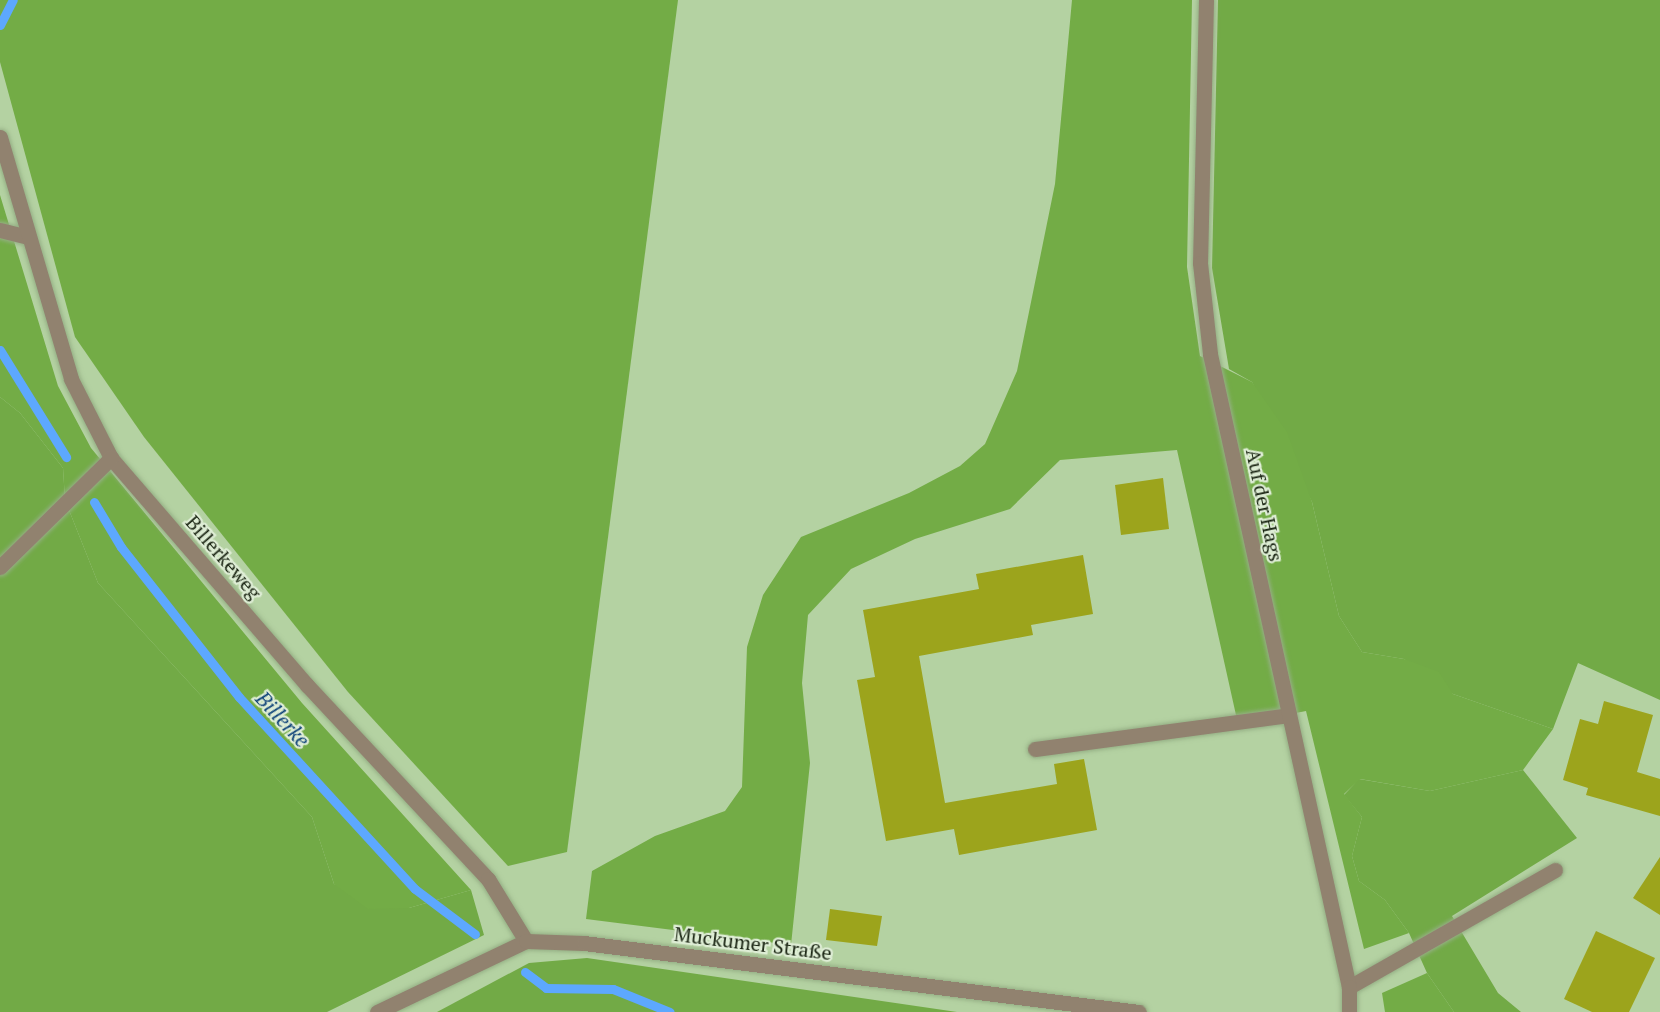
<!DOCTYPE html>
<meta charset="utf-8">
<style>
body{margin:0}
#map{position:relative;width:1660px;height:1012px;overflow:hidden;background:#b4d2a2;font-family:"PT Serif",serif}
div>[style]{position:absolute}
.green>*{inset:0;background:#72aa46}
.forest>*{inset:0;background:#73ac46}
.stream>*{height:9px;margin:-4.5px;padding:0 4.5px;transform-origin:4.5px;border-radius:4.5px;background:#5da8fe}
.building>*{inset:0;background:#9ca41c}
.roads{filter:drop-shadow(0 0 2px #95af85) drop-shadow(0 0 2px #95af85)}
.service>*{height:15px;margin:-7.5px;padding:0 7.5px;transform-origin:7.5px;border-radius:7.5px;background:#91826f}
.minor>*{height:15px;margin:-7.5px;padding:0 7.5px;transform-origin:7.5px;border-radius:7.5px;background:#91826f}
span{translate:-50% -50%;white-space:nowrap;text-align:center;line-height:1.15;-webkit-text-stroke:4.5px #deedd5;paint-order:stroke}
.street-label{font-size:20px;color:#192412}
.water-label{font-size:21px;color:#0d4278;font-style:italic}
</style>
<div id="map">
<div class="green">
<i style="clip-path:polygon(1218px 0,1660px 0,1660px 700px,1578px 663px,1553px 729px,1453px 694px,1404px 659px,1362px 652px,1339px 616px,1312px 502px,1252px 382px,1229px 369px,1212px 268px)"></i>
<i style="clip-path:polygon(0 397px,20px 413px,63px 468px,65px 500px,98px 583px,312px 817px,334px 884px,409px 908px,471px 890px,484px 935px,327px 1012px,0 1012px)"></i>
<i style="clip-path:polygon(1523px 770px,1577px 838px,1452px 916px,1498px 993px,1521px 1012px,1454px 1012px,1427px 973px,1409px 933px,1385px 900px,1359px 881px,1352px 856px,1362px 817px,1344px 795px,1359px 779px,1430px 791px)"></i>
<i style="clip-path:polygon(587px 958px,957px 1012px,437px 1012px,529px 963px)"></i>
</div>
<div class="forest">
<i style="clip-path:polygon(0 0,678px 0,567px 852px,508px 866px,348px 692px,144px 437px,75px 337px,0 62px)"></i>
<i style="clip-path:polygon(1072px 0,1192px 0,1187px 267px,1200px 356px,1252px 382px,1287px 432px,1312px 502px,1339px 616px,1362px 652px,1404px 659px,1439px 672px,1453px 694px,1553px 729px,1523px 770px,1430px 791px,1360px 779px,1344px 794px,1362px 817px,1352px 856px,1359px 881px,1385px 900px,1409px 933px,1364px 949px,1306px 711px,1238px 724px,1177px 450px,1060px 460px,1010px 509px,915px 539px,851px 569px,808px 615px,802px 683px,810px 763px,791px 945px,586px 919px,592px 871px,655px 836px,725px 811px,742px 787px,747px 647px,763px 595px,801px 537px,909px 493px,960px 466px,985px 444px,1017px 371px,1055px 184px)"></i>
<i style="clip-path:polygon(0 195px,58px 386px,91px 448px,302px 703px,471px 890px,409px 908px,368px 909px,334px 884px,312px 817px,98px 583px,65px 500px,63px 468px,20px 413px,0 397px)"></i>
<i style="clip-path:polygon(1427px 973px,1454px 1012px,1385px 1012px,1382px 993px)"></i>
</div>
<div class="stream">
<i style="left:0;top:25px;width:28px;rotate:-63deg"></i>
<i style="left:0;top:350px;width:126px;rotate:58.3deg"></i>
<i style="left:94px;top:502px;width:52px;rotate:59deg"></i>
<i style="left:121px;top:547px;width:191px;rotate:51.8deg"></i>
<i style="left:239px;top:697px;width:260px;rotate:47.5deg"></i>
<i style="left:415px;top:889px;width:75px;rotate:36.9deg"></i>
<i style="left:525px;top:972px;width:26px;rotate:37deg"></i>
<i style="left:546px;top:988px;width:67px;rotate:0.9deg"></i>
<i style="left:613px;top:989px;width:61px;rotate:22deg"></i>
</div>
<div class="building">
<i style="clip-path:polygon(1163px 478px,1169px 529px,1121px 535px,1115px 485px)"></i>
<i style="clip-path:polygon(1083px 555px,1093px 614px,1031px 625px,1033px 635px,919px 656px,945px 803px,1057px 784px,1054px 764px,1084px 759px,1097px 830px,959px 855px,954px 829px,886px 841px,857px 680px,875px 677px,863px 610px,979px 589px,976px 574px)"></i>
<i style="clip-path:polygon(1604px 701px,1653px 715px,1637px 772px,1660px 779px,1660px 816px,1586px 795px,1588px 788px,1563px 780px,1580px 719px,1598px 724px)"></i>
<i style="clip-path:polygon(1660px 857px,1660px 915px,1633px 898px)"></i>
<i style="clip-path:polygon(830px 909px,882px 916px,877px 946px,826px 940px)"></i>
<i style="clip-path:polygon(1596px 931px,1655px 958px,1629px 1012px,1592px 1012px,1564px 999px)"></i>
</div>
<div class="roads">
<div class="service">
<i style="left:0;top:230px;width:29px;rotate:14deg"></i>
<i style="left:1035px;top:749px;width:256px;rotate:-7.6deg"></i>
<i style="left:1349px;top:987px;width:237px;rotate:-29.6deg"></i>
</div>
<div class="minor">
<i style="left:1206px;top:0;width:263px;rotate:91.3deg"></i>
<i style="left:1200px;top:263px;width:92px;rotate:83.7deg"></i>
<i style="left:1210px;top:354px;width:648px;rotate:77.62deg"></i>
<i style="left:1349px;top:987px;width:25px;rotate:90deg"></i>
<i style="left:0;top:137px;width:252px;rotate:73.6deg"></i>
<i style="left:71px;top:379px;width:89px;rotate:63.1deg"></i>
<i style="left:111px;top:458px;width:300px;rotate:49.2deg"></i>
<i style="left:307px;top:685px;width:265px;rotate:47deg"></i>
<i style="left:488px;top:879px;width:73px;rotate:58.5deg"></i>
<i style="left:0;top:567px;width:156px;rotate:-44.5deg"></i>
<i style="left:377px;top:1012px;width:165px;rotate:-25.5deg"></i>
<i style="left:526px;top:941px;width:58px;rotate:2deg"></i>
<i style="left:584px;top:943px;width:559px;rotate:7.09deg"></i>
</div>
</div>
<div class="street-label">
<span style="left:1265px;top:505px;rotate:78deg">Auf der Hags</span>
<span style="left:224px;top:557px;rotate:49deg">Billerkeweg</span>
<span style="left:753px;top:943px;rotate:7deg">Muckumer Straße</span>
</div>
<div class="water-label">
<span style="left:283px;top:719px;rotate:47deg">Billerke</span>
</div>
</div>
